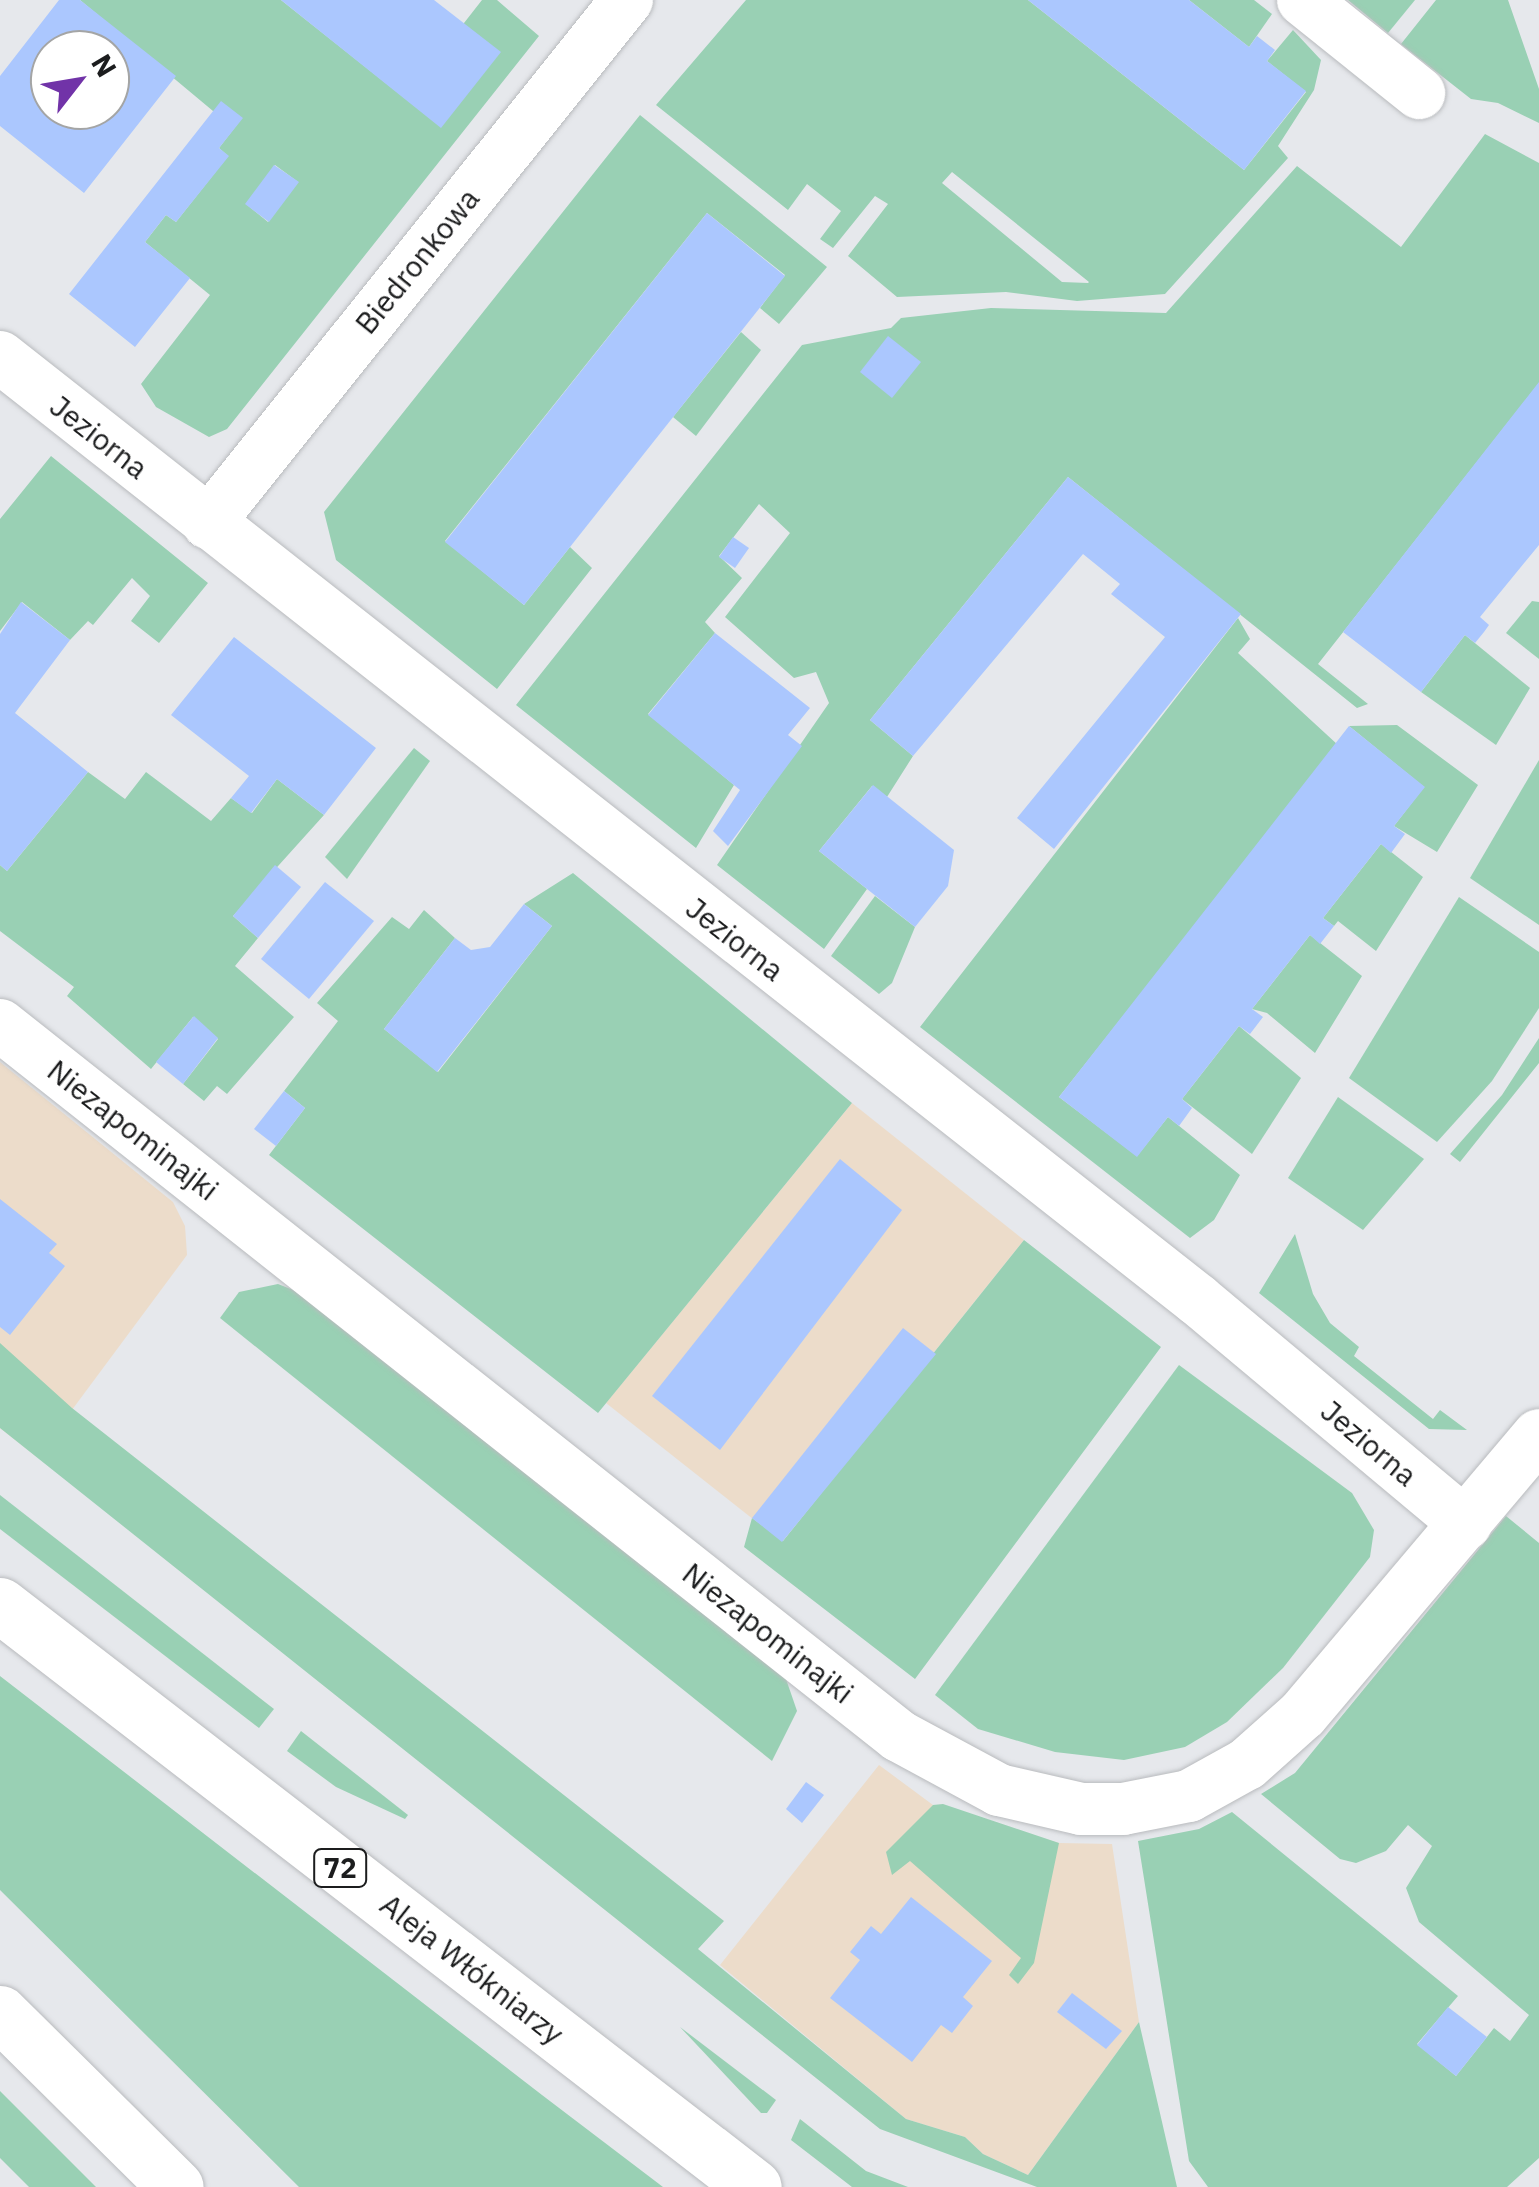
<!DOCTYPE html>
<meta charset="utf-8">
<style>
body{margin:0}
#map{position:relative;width:1539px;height:2187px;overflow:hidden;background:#e6e8ec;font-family:"IBM Plex Sans",sans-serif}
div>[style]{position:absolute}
.commercial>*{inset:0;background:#ecdcca}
.green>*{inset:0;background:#99d0b4}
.building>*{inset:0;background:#abc7fe}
.roads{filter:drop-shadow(0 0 2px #b9bbbe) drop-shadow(0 0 2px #b9bbbe)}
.street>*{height:52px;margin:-26px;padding:0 26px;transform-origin:26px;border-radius:26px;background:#fff}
.primary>*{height:55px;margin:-27.5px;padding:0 27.5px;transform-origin:27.5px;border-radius:27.5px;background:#fff}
span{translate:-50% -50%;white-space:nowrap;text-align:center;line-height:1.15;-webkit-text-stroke:10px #fff;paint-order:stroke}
.shield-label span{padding:2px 8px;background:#fff;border:2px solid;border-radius:8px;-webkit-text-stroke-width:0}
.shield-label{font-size:28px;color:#1c1d1e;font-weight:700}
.street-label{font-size:30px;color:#1c1d1e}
.north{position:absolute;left:30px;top:30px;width:100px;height:100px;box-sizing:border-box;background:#fff;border:2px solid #a4a5a5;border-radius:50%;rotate:59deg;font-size:28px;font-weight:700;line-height:40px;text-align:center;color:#1c1d1e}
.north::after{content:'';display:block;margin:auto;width:35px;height:45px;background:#7133a8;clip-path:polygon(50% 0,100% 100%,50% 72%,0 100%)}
</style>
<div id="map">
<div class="commercial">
<i style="clip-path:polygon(0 1062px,173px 1202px,185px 1226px,187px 1255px,37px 1457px,0 1428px)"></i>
<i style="clip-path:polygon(852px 1103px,1024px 1240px,782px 1542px,606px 1403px)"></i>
<i style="clip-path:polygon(879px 1765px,933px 1805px,1059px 1843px,1112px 1844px,1139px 2022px,1028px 2175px,983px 2154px,965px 2137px,906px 2119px,720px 1965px)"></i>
</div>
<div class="green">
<i style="clip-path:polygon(evenodd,80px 0,281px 0,441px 127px,464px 23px,482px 0,497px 0,539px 36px,227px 429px,209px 437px,156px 407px,141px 384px,210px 295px,145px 242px,166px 215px,176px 222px,228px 156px,219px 148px,242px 118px,213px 111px,80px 0,275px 165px,298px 182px,268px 222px,246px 204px,275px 165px)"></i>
<i style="clip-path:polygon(evenodd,746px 0,1028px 0,1244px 170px,1306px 92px,1267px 61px,1293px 30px,1321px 60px,1314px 90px,1278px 146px,1288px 158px,1165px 294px,1077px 301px,1006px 292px,897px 297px,848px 256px,888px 204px,875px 196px,833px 248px,820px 239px,841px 211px,807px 184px,788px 210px,656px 105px,746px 0,952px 172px,1089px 282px,1088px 283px,1062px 282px,942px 183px,952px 172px)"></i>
<i style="clip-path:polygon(1189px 0,1254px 0,1272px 14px,1249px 47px)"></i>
<i style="clip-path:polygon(1348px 0,1415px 0,1388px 33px)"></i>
<i style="clip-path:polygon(1436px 0,1508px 0,1539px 89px,1539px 123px,1498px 103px,1471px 99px,1401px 44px)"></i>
<i style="clip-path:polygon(640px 115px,827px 267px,779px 324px,760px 308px,785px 275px,707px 213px,445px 541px,524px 605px,570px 547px,592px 568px,497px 689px,336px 560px,324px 512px)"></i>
<i style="clip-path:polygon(1485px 134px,1539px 163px,1539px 383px,1318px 664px,1368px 704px,1357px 708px,1068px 477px,870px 720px,913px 756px,887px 797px,872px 786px,819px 851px,867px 889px,824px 949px,717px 865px,829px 703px,816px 672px,794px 678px,725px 617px,790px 533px,759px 504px,719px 556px,742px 578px,705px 622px,715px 633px,648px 714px,734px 785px,696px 848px,516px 705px,802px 345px,891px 328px,901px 318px,991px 308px,1166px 313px,1297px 166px,1401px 247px)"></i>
<i style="clip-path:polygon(741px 332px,761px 350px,696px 436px,673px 417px)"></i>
<i style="clip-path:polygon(51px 456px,208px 583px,159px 643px,131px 621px,150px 596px,132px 578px,93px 625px,88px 621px,70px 640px,22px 602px,0 631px,0 519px)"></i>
<i style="clip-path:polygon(1532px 601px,1539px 602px,1539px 659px,1506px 633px)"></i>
<i style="clip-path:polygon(1238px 618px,1250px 639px,1238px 653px,1338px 745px,1059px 1097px,1137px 1156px,1168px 1117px,1240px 1175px,1214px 1220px,1190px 1238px,920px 1027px)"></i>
<i style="clip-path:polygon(1465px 635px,1530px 688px,1496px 745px,1421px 692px)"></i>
<i style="clip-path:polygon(1397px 725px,1478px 785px,1437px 852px,1394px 826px,1424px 787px,1349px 726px)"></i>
<i style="clip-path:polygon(414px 748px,430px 761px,347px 879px,325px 857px)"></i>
<i style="clip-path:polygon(1539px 760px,1539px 925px,1470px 878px)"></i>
<i style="clip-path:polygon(88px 772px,125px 799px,146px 772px,211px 821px,231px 798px,252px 813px,277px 779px,324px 815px,233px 916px,258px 938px,235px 966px,294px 1017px,227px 1094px,217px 1086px,204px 1101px,183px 1084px,218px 1039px,193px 1017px,151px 1069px,67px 996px,74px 987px,0 931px,0 865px,7px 871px)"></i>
<i style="clip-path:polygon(1381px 844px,1423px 877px,1376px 951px,1338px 921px,1334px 926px,1323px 918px)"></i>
<i style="clip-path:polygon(573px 873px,852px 1103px,598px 1413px,269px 1155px,305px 1108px,284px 1091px,338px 1021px,317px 1003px,392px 917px,409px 929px,424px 910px,455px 938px,384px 1029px,438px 1072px,552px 926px,524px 904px)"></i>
<i style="clip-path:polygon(875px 896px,915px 927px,892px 983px,879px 994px,831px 956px)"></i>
<i style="clip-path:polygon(1459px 897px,1539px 952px,1539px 1008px,1492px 1081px,1437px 1142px,1349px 1078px)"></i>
<i style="clip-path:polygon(1310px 935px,1362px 976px,1315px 1053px,1267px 1013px,1252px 1009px)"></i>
<i style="clip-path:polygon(1239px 1026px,1301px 1078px,1252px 1154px,1182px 1099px)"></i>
<i style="clip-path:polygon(1539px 1038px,1539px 1063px,1460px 1162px,1450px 1154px,1502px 1095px)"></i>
<i style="clip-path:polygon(1338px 1097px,1424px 1159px,1363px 1230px,1288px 1178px)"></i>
<i style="clip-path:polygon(1295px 1234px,1313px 1294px,1330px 1323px,1359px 1347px,1354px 1356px,1433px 1419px,1440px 1410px,1467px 1430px,1429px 1429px,1259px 1293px)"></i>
<i style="clip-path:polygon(1024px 1240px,1161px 1347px,915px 1679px,744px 1547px,752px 1518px,783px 1541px)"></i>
<i style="clip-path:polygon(278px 1284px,301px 1293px,786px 1679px,797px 1711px,772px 1761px,220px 1318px,239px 1292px)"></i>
<i style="clip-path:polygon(0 1343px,72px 1408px,724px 1921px,698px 1949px,906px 2119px,965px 2137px,983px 2154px,1028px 2175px,1139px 2022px,1177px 2187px,1037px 2187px,880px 2129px,0 1428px)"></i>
<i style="clip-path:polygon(1179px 1365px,1352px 1493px,1374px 1530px,1370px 1557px,1283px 1668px,1227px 1722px,1185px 1747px,1124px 1760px,1055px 1752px,978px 1729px,935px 1695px)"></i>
<i style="clip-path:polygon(0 1495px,274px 1709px,259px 1728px,0 1529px)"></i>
<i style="clip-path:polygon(1506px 1516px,1539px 1543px,1539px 2158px,1507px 2187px,1208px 2187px,1189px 2161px,1138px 1841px,1199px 1829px,1232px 1812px,1458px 1996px,1417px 2044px,1456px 2076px,1494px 2028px,1510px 2041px,1529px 2015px,1419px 1922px,1406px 1888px,1432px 1846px,1408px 1825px,1386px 1851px,1356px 1863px,1340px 1859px,1261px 1794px,1295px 1773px)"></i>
<i style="clip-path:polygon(0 1676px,542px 2095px,663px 2187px,299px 2187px,0 1890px)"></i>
<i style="clip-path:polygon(301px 1731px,408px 1815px,405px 1819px,336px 1787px,287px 1751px)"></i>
<i style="clip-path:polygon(943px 1804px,1059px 1843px,1034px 1963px,1018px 1984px,1009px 1975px,1021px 1958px,910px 1861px,892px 1875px,886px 1852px,933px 1805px)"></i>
<i style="clip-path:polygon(680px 2027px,776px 2100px,767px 2113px,761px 2113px)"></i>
<i style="clip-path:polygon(0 2091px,96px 2187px,29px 2187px,0 2158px)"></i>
<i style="clip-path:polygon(800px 2119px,866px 2171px,908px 2187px,852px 2187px,791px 2140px)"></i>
</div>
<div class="building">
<i style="clip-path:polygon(evenodd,59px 0,80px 0,176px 76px,84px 193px,0 126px,0 76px,59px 0,50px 50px,110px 50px,110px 110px,50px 110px,50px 50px)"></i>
<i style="clip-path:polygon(281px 0,434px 0,501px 52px,441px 128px)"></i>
<i style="clip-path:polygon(1028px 0,1189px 0,1249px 47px,1257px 36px,1275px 50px,1267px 61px,1306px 91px,1244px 170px)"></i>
<i style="clip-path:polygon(221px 101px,243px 118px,219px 148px,229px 156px,176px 222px,166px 215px,145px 242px,190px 278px,135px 347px,69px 294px)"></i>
<i style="clip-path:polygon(274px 165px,299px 182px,269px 222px,245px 204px)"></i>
<i style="clip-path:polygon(707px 213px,785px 276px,524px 605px,445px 542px)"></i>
<i style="clip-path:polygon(888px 336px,921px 362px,892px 398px,860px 372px)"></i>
<i style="clip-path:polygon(1539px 382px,1539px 545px,1480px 617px,1489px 625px,1484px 632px,1475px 643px,1465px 635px,1421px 692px,1343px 632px)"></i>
<i style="clip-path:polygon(1068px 477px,1241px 614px,1054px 849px,1017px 818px,1165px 637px,1111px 594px,1120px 584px,1083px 554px,913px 756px,870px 720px)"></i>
<i style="clip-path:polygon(733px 537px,749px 548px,735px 568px,719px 557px)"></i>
<i style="clip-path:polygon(21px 602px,70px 640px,15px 713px,88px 772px,7px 871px,0 865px,0 634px)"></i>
<i style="clip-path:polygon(715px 633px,810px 708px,788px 735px,802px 746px,728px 846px,713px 831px,740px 790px,648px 715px)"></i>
<i style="clip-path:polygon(234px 637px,376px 748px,324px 815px,277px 779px,251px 813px,231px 798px,249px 776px,171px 715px)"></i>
<i style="clip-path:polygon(1349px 726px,1425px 787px,1394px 826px,1405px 834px,1391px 853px,1381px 844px,1323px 918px,1334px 926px,1320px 944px,1310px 935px,1252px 1009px,1263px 1017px,1250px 1034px,1239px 1026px,1182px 1099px,1192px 1108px,1179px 1126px,1168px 1117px,1137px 1157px,1059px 1097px)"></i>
<i style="clip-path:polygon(873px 785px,954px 850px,948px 886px,915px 927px,819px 851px)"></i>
<i style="clip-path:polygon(275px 865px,301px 887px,258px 938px,233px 916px)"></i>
<i style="clip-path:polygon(325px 882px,374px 921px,309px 999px,261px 959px)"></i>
<i style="clip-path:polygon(524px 904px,552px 926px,437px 1072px,384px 1029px,455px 938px,471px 950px,490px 947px)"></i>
<i style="clip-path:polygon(194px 1016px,218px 1038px,183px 1084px,156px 1062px)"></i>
<i style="clip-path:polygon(284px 1091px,305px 1108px,276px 1146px,254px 1129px)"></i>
<i style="clip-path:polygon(840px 1159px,902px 1210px,720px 1450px,652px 1396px)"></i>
<i style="clip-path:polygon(0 1199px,57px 1244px,49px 1253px,65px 1266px,10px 1335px,0 1327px)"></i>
<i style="clip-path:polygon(903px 1328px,936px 1354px,782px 1542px,752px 1518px)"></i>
<i style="clip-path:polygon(806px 1782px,824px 1795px,802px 1823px,786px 1809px)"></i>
<i style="clip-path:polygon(911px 1897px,992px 1961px,963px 1997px,973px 2006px,952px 2033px,941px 2025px,912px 2062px,830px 1998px,860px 1960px,850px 1952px,871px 1926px,881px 1934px)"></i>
<i style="clip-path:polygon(1072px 1993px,1122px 2031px,1106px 2049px,1057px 2012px)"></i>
<i style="clip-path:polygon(1448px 2007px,1487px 2037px,1456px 2076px,1417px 2045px)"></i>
</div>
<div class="roads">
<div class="street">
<i style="left:1303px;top:0;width:149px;rotate:38.7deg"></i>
<i style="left:0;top:357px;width:1525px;rotate:38.21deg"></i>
<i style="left:1198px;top:1300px;width:349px;rotate:39.9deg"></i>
<i style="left:208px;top:523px;width:670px;rotate:-51.3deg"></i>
<i style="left:0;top:1025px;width:1146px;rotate:38.34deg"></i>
<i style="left:899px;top:1736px;width:114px;rotate:28.4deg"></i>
<i style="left:999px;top:1790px;width:84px;rotate:13deg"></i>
<i style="left:1081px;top:1809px;width:42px"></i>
<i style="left:1123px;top:1809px;width:67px;rotate:-11.1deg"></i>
<i style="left:1189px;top:1796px;width:66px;rotate:-28.9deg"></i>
<i style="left:1247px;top:1764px;width:75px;rotate:-41.8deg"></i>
<i style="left:1303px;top:1714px;width:365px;rotate:-49.8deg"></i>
</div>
<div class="primary">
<i style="left:0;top:1605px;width:952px;rotate:37.66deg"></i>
<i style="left:0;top:2013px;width:247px;rotate:44.7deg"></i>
</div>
</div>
<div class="shield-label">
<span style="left:340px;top:1868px">72</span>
</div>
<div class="street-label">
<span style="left:417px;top:261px;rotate:-51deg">Biedronkowa</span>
<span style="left:99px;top:437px;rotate:38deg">Jeziorna</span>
<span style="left:735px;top:939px;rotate:38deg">Jeziorna</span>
<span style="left:133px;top:1130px;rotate:38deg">Niezapominajki</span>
<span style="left:1369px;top:1443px;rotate:40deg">Jeziorna</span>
<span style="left:768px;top:1633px;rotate:38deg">Niezapominajki</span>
<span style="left:472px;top:1969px;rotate:38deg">Aleja Włókniarzy</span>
</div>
<div class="north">N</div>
</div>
